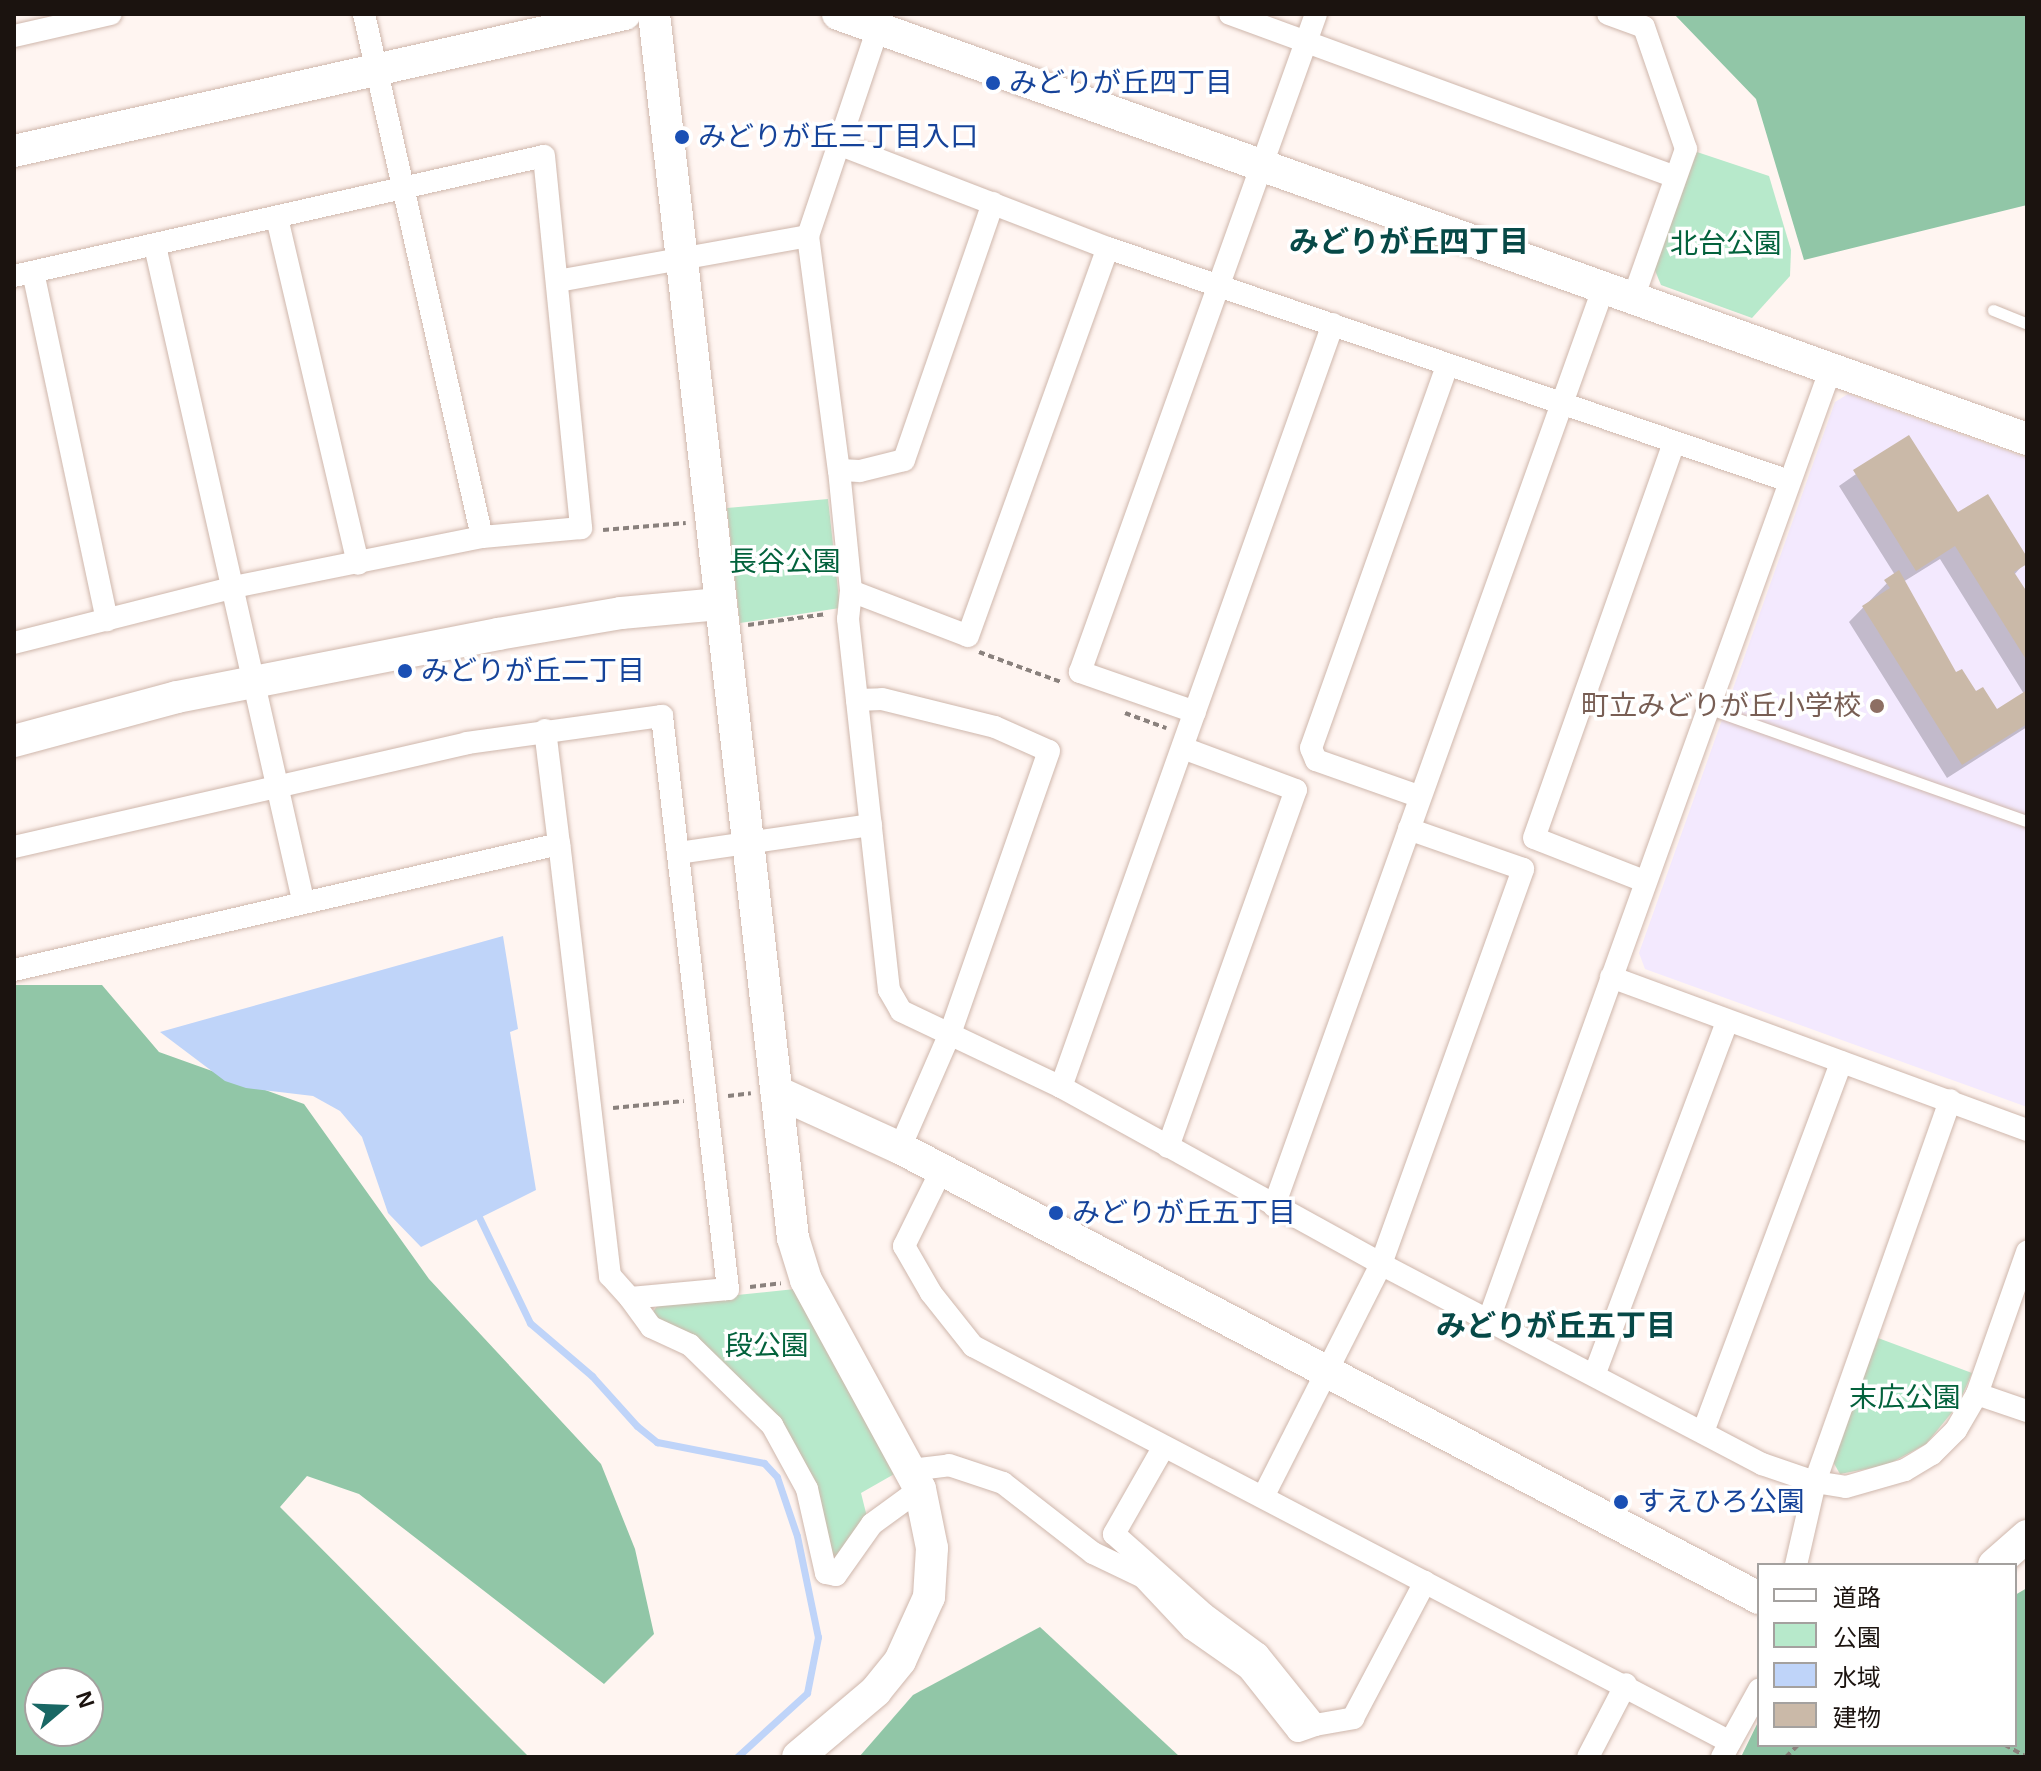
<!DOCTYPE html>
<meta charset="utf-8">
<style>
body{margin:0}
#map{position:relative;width:2041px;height:1771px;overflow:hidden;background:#fff5f1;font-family:Helvetica,"Noto Sans JP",sans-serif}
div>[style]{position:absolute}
.education>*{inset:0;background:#f3e9fe}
.green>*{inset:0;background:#b7e9cb}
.forest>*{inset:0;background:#91c6a7}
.water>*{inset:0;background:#bfd4f9}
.shadow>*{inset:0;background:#0003}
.stream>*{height:7px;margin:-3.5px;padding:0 3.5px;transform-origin:3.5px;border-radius:3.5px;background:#bfd4f9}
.building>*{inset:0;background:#cab9a8}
.path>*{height:4px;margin-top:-2px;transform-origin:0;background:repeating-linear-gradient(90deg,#8a817d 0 6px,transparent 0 10px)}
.roads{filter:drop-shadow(0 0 2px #cfb7ac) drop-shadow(0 0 2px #cfb7ac)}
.lane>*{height:11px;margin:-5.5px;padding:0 5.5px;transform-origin:5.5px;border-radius:5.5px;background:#fff}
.street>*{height:22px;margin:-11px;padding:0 11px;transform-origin:11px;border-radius:11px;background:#fff}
.secondary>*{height:32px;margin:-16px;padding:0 16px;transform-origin:16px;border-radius:16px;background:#fff}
.dots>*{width:22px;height:22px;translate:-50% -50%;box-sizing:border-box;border:4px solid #fff;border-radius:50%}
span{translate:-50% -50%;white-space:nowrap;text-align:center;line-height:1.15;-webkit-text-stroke:7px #fff;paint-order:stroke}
.transit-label{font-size:28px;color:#164399}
.left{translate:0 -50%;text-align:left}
.park-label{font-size:28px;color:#03623c}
.education-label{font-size:28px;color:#785e54}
.right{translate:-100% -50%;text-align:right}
.neighbourhood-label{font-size:30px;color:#074947;font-weight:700}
.frame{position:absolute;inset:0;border:16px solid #1b130f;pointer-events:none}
.legend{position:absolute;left:1757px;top:1563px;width:260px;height:184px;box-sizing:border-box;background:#fff;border:2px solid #a4a19f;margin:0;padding:10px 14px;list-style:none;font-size:24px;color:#1b130f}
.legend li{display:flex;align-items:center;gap:16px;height:40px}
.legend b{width:40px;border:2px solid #a4a19f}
.north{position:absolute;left:24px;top:1667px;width:80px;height:80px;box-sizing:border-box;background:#fff;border:2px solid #a4a19f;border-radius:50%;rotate:71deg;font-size:22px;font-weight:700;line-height:32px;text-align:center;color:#1b130f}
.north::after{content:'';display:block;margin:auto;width:28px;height:36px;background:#196764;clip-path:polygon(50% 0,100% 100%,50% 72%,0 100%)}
</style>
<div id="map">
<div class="education">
<i style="clip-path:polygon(1848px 394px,2027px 458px,2027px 1107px,1645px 969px,1639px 953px,1835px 402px)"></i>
</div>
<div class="green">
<i style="clip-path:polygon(1697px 152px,1769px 176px,1791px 250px,1790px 276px,1752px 318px,1661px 285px,1654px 268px)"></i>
<i style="clip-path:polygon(828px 499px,840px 608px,740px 623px,727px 508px)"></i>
<i style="clip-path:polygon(795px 1289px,896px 1473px,861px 1493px,868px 1521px,836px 1563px,779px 1423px,649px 1318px,659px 1303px)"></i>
<i style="clip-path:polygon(1878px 1338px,1972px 1373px,1958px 1405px,1926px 1444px,1887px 1465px,1840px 1474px,1832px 1460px)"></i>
</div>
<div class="forest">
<i style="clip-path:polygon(1674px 14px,2027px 14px,2027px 205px,1804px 260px,1756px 99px)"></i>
<i style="clip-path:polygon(evenodd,14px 985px,102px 985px,159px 1052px,304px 1104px,429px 1279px,601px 1464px,635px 1549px,654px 1634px,604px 1684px,359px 1494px,307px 1476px,280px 1507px,529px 1757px,14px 1757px,14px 985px,40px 1683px,88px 1683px,88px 1731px,40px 1731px,40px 1683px)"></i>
<i style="clip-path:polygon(2027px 1588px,2027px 1757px,1741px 1757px,1759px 1720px,1759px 1745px,2015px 1745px,2015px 1595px)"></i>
<i style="clip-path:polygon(1040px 1627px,1180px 1757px,859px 1757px,913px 1695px)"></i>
</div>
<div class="water">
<i style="clip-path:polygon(503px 936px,518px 1029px,510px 1032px,536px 1190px,421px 1247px,388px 1213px,362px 1137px,340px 1111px,313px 1096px,246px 1088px,225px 1081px,160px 1032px)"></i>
</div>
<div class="shadow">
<i style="clip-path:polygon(evenodd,1909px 437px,1958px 515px,2027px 560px,2014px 575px,2027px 596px,2027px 727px,1947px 778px,1849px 622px,1895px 575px,1839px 486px,1909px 437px,1940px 559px,2024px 694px,1996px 712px,1955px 675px,1903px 582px,1940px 559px)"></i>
</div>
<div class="stream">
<i style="left:479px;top:1217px;width:118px;rotate:64.3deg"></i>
<i style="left:530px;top:1323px;width:82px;rotate:40.5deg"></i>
<i style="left:592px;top:1376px;width:67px;rotate:48deg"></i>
<i style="left:637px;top:1426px;width:26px;rotate:39deg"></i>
<i style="left:657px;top:1442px;width:109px;rotate:11.1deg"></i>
<i style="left:764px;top:1463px;width:19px;rotate:47deg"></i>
<i style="left:777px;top:1477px;width:62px;rotate:71.3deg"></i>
<i style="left:797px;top:1536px;width:103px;rotate:78.3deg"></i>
<i style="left:818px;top:1637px;width:57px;rotate:101.1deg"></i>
<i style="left:807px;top:1693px;width:95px;rotate:137.6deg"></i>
</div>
<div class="building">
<i style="clip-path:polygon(1909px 435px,1958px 512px,1988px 494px,2027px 557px,2027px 564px,2014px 572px,2027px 592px,2027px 661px,1955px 546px,1916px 571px,1853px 470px)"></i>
<i style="clip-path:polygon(1899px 570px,1956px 672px,1962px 669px,1976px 691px,1983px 687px,1997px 709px,2027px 690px,2027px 724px,1962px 765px,1862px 606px,1890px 588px,1884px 580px)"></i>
</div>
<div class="path">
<i style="left:603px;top:530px;width:83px;rotate:-4.8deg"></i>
<i style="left:748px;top:625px;width:79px;rotate:-8deg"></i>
<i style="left:979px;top:652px;width:87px;rotate:20.1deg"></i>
<i style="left:1125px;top:713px;width:44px;rotate:20.1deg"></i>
<i style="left:728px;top:1096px;width:23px;rotate:-7deg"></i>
<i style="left:613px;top:1108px;width:71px;rotate:-5.6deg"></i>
<i style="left:750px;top:1287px;width:31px;rotate:-7deg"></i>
<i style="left:2005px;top:1745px;width:25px;rotate:29deg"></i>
<i style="left:1786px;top:1757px;width:17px;rotate:-45deg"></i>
</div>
<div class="roads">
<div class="lane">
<i style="left:1993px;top:310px;width:37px;rotate:22deg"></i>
<i style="left:1710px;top:709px;width:336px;rotate:19.5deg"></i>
</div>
<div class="street">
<i style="left:364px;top:14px;width:536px;rotate:77.29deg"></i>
<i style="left:1230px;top:14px;width:474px;rotate:20.1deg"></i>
<i style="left:1608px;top:14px;width:38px;rotate:20deg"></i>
<i style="left:1644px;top:27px;width:129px;rotate:71deg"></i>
<i style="left:1686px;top:149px;width:156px;rotate:109.5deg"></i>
<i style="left:882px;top:16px;width:232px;rotate:108.6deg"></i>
<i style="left:808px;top:236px;width:236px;rotate:82.5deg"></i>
<i style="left:839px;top:470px;width:122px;rotate:84.3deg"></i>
<i style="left:851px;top:591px;width:28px;rotate:96deg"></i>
<i style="left:848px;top:619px;width:373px;rotate:83.7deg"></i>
<i style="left:889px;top:990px;width:24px;rotate:60deg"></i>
<i style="left:901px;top:1011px;width:177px;rotate:25.4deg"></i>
<i style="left:1061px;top:1087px;width:366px;rotate:28.9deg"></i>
<i style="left:1381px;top:1264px;width:430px;rotate:27.7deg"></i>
<i style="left:1762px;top:1464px;width:56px;rotate:18.8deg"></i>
<i style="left:1815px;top:1482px;width:31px;rotate:9deg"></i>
<i style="left:1846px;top:1487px;width:61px;rotate:-16.1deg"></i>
<i style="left:1905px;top:1470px;width:31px;rotate:-31deg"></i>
<i style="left:1932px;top:1454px;width:34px;rotate:-45deg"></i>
<i style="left:1956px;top:1430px;width:42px;rotate:-59.7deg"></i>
<i style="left:1977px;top:1394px;width:151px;rotate:-70.6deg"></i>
<i style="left:14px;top:36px;width:99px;rotate:-12.8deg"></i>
<i style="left:838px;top:144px;width:289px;rotate:21.1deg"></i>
<i style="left:1108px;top:248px;width:720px;rotate:18.89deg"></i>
<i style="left:277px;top:218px;width:355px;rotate:76.8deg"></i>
<i style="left:155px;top:246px;width:671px;rotate:77.25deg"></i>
<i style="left:33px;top:272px;width:356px;rotate:78deg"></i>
<i style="left:14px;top:276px;width:543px;rotate:-12.76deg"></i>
<i style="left:544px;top:156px;width:374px;rotate:84.3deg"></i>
<i style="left:581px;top:528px;width:99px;rotate:174.8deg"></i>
<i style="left:482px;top:537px;width:252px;rotate:168.6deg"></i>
<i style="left:235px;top:587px;width:228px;rotate:165.8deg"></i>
<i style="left:558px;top:281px;width:254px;rotate:-10.2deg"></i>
<i style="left:839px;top:470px;width:21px;rotate:3deg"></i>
<i style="left:860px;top:471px;width:45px;rotate:-14deg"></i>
<i style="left:904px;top:460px;width:272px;rotate:-70.9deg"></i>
<i style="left:851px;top:591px;width:125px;rotate:21deg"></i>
<i style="left:968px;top:636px;width:412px;rotate:-70.2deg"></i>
<i style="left:857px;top:700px;width:25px;rotate:-2deg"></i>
<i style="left:882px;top:699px;width:116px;rotate:13.9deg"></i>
<i style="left:995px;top:727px;width:59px;rotate:24deg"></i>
<i style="left:1049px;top:751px;width:297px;rotate:109.3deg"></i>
<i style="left:951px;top:1031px;width:128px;rotate:113.6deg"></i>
<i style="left:1195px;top:712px;width:122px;rotate:-160.8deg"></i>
<i style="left:1080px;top:672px;width:699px;rotate:-70.27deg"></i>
<i style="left:545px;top:730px;width:115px;rotate:83deg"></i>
<i style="left:1418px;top:796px;width:108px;rotate:-160.6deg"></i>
<i style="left:1316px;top:760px;width:13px;rotate:-113deg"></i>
<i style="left:1311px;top:748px;width:405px;rotate:-70.4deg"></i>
<i style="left:14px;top:847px;width:465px;rotate:-12.9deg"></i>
<i style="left:467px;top:743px;width:197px;rotate:-7.9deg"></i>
<i style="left:662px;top:716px;width:577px;rotate:83.43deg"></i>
<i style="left:728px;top:1289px;width:98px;rotate:174.8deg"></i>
<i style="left:630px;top:1298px;width:30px;rotate:-132deg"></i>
<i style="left:610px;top:1276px;width:435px;rotate:-96.7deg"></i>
<i style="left:559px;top:844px;width:559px;rotate:166.98deg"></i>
<i style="left:678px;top:853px;width:195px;rotate:-8.3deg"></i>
<i style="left:1644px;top:881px;width:118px;rotate:-158.6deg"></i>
<i style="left:1534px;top:838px;width:419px;rotate:-70.5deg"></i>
<i style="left:1611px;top:977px;width:443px;rotate:20.2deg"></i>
<i style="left:1061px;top:1087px;width:810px;rotate:-70.38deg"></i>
<i style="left:1168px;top:1147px;width:379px;rotate:-70.3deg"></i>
<i style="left:1296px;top:790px;width:121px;rotate:-159.6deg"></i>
<i style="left:942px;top:1169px;width:86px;rotate:116.3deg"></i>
<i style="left:904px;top:1246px;width:54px;rotate:60.1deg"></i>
<i style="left:931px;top:1293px;width:68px;rotate:51.6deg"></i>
<i style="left:973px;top:1346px;width:854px;rotate:27.61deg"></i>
<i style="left:1274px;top:1206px;width:974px;rotate:-70.26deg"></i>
<i style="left:630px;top:1298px;width:36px;rotate:54deg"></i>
<i style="left:651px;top:1327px;width:43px;rotate:24.8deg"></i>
<i style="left:690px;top:1345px;width:115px;rotate:44.3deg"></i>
<i style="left:772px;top:1425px;width:73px;rotate:61.3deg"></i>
<i style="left:807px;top:1489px;width:86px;rotate:77.3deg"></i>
<i style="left:826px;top:1573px;width:10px;rotate:11deg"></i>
<i style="left:836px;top:1575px;width:62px;rotate:-54.8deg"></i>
<i style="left:872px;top:1524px;width:59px;rotate:-36.1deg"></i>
<i style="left:1489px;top:1319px;width:1011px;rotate:-70.22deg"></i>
<i style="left:1595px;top:1373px;width:376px;rotate:-69.4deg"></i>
<i style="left:1977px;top:1394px;width:53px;rotate:18.8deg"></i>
<i style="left:1703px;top:1432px;width:395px;rotate:-69.5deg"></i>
<i style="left:1163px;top:1448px;width:99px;rotate:119.7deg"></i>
<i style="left:1114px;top:1534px;width:120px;rotate:41.6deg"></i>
<i style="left:1204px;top:1614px;width:67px;rotate:36.5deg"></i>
<i style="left:1258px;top:1654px;width:91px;rotate:51.2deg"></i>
<i style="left:1315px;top:1725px;width:39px;rotate:-10deg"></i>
<i style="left:1353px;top:1718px;width:154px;rotate:-62.1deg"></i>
<i style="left:911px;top:1470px;width:38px;rotate:-7deg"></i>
<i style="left:949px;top:1465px;width:57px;rotate:18.4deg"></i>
<i style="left:1003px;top:1483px;width:114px;rotate:37.9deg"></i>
<i style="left:1093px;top:1553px;width:55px;rotate:25.6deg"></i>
<i style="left:1143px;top:1577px;width:71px;rotate:46.7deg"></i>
<i style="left:1192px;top:1629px;width:68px;rotate:34.9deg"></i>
<i style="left:1248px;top:1668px;width:80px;rotate:51.6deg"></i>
<i style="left:1298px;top:1731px;width:18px;rotate:-19deg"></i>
<i style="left:1263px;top:1497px;width:261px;rotate:-63.1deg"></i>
<i style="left:1381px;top:1264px;width:420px;rotate:-70.2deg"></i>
<i style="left:1523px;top:869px;width:121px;rotate:-160.7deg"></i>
<i style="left:1796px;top:1565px;width:85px;rotate:-77.1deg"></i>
<i style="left:1815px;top:1482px;width:405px;rotate:-70.5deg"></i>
<i style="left:1588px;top:1757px;width:82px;rotate:-62.5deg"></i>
<i style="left:1722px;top:1757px;width:77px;rotate:-61.1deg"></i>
</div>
<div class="secondary">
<i style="left:654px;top:14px;width:1232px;rotate:83.52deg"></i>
<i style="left:793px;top:1238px;width:44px;rotate:72.8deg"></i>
<i style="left:806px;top:1280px;width:238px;rotate:61.4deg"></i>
<i style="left:920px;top:1489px;width:60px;rotate:78.5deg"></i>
<i style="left:932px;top:1548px;width:49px;rotate:93.5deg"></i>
<i style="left:929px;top:1597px;width:70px;rotate:114.4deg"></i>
<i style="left:900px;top:1661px;width:38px;rotate:129deg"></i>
<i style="left:876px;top:1691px;width:102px;rotate:139.8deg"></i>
<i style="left:838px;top:14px;width:1263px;rotate:19.67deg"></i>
<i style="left:14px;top:151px;width:626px;rotate:-12.64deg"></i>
<i style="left:14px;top:741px;width:169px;rotate:-15.1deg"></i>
<i style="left:177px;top:697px;width:327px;rotate:-11.1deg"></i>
<i style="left:498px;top:634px;width:125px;rotate:-9.7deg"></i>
<i style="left:621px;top:613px;width:99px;rotate:-5.2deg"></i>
<i style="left:777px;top:1092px;width:135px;rotate:24.5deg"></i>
<i style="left:900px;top:1148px;width:970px;rotate:27.65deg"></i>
<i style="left:1994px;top:1565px;width:44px;rotate:-41.3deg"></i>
</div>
</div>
<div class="dots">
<i style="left:993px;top:83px;background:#1a4fb4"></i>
<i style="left:682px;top:137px;background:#1a4fb4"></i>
<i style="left:405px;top:671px;background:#1a4fb4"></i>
<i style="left:1877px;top:706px;background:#8d6e63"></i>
<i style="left:1056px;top:1213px;background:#1a4fb4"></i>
<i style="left:1621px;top:1502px;background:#1a4fb4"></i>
</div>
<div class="transit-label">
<span class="left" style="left:1009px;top:83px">みどりが丘四丁目</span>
<span class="left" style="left:698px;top:137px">みどりが丘三丁目入口</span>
<span class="left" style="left:421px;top:671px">みどりが丘二丁目</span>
<span class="left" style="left:1072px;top:1213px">みどりが丘五丁目</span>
<span class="left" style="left:1637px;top:1502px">すえひろ公園</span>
</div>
<div class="park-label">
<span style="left:1726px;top:244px">北台公園</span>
<span style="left:785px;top:562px">長谷公園</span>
<span style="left:767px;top:1346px">段公園</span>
<span style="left:1905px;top:1398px">末広公園</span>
</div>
<div class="education-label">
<span class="right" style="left:1861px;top:706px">町立みどりが丘小学校</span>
</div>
<div class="neighbourhood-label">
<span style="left:1409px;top:242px">みどりが丘四丁目</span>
<span style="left:1556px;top:1326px">みどりが丘五丁目</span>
</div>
<div class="frame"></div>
<ul class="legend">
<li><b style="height:10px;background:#fff"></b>道路</li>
<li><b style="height:22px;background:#b7e9cb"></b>公園</li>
<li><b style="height:22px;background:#bfd4f9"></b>水域</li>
<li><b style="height:22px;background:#cab9a8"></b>建物</li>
</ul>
<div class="north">N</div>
</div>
